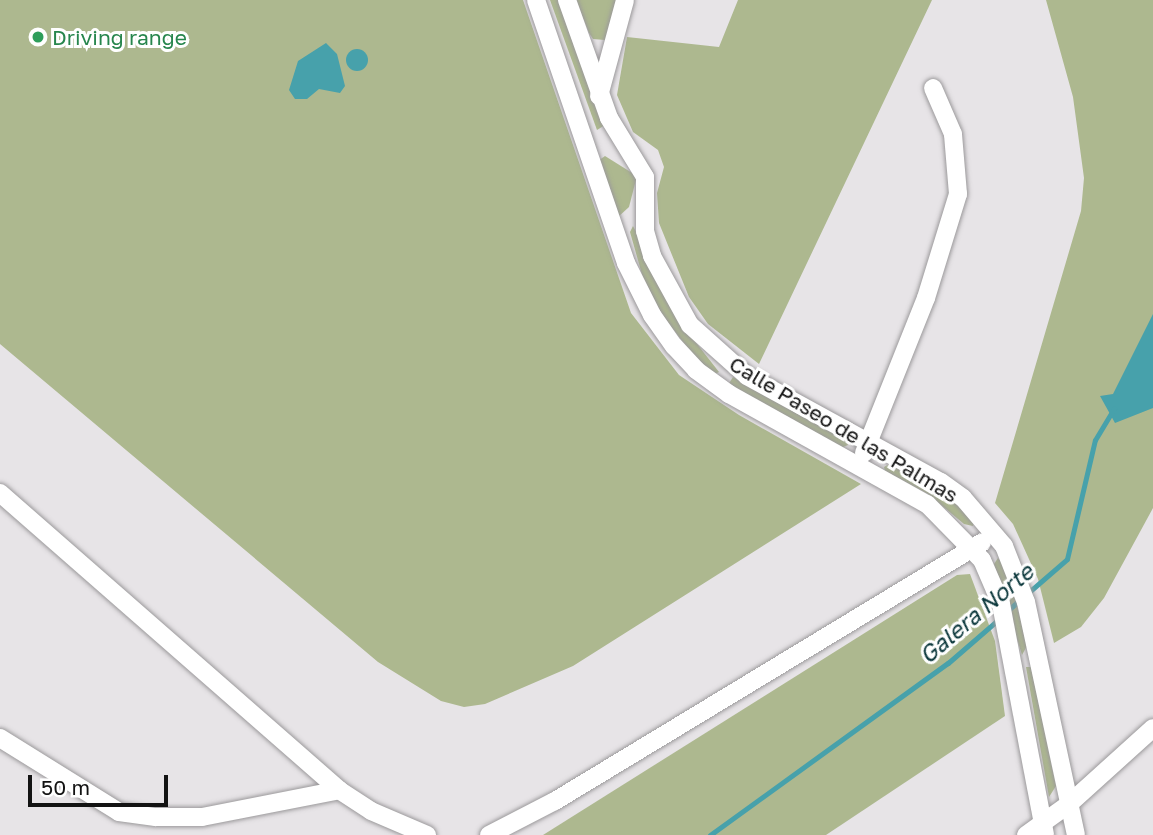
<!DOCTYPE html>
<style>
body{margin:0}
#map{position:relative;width:1153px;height:835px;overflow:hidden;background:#e7e4e7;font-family:"Golos Text",sans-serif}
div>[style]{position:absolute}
.green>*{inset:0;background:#adb88f}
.water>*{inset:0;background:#47a1ab}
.round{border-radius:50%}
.stream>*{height:5px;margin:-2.5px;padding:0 2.5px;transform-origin:2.5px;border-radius:2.5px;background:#47a1ab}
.roads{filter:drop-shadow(0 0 2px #9b999b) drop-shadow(0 0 2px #9b999b)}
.minor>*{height:18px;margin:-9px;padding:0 9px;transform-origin:9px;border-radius:9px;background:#fff}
.dots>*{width:19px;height:19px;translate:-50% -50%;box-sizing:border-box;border:4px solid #fff;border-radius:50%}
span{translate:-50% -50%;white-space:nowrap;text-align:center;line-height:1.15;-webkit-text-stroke:6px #fff;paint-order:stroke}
.leisure-label{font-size:21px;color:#27864d}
.left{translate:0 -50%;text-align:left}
.street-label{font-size:21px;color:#131313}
.water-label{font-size:23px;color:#0b373b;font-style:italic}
.scale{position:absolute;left:28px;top:775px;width:140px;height:32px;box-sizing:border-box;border:4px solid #131313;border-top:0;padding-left:9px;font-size:21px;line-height:24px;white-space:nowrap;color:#131313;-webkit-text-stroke:5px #fff;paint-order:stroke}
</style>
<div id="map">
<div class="green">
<i style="clip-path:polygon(0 0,523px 0,631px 313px,679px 375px,739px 415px,861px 484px,573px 666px,485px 704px,464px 707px,441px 701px,378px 662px,0 344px)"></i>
<i style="clip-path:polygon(550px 0,561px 0,605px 125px,597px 130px)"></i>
<i style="clip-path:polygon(576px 0,621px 0,605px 40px,593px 39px,589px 33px)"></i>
<i style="clip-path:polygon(738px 0,932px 0,759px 364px,708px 324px,689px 297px,659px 223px,657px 193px,664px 167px,658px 150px,633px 132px,617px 95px,627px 37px,719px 47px)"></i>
<i style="clip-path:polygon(1046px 0,1153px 0,1153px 508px,1104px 598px,1081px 627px,1054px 643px,1038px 579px,1013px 524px,995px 503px,1081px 211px,1084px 178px,1073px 97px)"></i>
<i style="clip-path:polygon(605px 156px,637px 176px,629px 207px,617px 218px,598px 161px)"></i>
<i style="clip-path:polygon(633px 226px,690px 335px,719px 372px,715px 374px,696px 359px,663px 316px,643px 278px,630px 232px)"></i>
<i style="clip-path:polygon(733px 377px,844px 439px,848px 445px,841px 448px,728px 385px)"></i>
<i style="clip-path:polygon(891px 463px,948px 493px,974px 522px,973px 526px,964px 524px,928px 494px,885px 471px,884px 467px)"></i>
<i style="clip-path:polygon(998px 558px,1009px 573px,1022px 626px,1027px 646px,1022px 655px,994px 564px)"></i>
<i style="clip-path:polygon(970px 574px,995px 641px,1005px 716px,826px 835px,543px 835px,957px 575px)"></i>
<i style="clip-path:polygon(1026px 667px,1031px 667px,1056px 786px,1049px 797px)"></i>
</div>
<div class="water">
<i style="clip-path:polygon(326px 43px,337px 54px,345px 86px,340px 93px,319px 89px,307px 99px,295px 99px,289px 90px,298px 61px)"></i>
<i class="round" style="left:346px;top:49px;width:22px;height:22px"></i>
<i style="clip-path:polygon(1153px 314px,1153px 408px,1115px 423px,1100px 396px,1113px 394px)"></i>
</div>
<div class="stream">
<i style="left:1007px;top:611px;width:79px;rotate:-40.9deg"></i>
<i style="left:1067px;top:559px;width:122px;rotate:-76.8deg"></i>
<i style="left:1095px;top:440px;width:37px;rotate:-59deg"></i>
<i style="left:710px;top:835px;width:294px;rotate:-35.9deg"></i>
<i style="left:948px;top:663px;width:69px;rotate:-40.9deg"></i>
</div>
<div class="roads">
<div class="minor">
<i style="left:536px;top:0;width:278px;rotate:71.1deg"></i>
<i style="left:626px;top:263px;width:58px;rotate:63.4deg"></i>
<i style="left:652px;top:315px;width:38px;rotate:55deg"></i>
<i style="left:674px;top:346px;width:33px;rotate:47deg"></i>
<i style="left:696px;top:370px;width:41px;rotate:36deg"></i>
<i style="left:729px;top:394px;width:227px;rotate:29.1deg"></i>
<i style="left:927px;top:504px;width:78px;rotate:45.5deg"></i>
<i style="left:982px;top:560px;width:48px;rotate:66.6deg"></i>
<i style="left:1001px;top:604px;width:235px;rotate:79.2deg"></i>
<i style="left:567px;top:0;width:125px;rotate:70.4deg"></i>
<i style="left:609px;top:118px;width:69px;rotate:58.6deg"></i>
<i style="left:645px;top:177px;width:54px;rotate:90deg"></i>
<i style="left:645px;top:231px;width:26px;rotate:74deg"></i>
<i style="left:652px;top:256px;width:79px;rotate:61.2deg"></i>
<i style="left:690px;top:325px;width:76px;rotate:41.8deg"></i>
<i style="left:747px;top:376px;width:221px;rotate:28.7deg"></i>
<i style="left:941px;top:482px;width:27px;rotate:36deg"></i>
<i style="left:963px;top:498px;width:63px;rotate:49.5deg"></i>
<i style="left:1004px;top:546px;width:60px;rotate:68.6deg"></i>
<i style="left:1026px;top:602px;width:238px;rotate:77.9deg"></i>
<i style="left:599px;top:96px;width:99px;rotate:-74.8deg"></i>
<i style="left:864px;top:453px;width:167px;rotate:-68.2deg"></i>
<i style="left:926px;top:298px;width:109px;rotate:-72.9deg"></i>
<i style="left:958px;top:194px;width:60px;rotate:-94.8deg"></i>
<i style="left:953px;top:134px;width:50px;rotate:-113.5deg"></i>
<i style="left:0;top:493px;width:451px;rotate:41.2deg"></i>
<i style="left:339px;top:790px;width:38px;rotate:33deg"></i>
<i style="left:371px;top:811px;width:61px;rotate:23.2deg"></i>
<i style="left:0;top:738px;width:140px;rotate:31.9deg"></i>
<i style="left:119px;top:812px;width:37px;rotate:8deg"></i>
<i style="left:156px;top:817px;width:46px"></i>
<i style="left:202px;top:817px;width:140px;rotate:-11.1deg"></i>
<i style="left:489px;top:835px;width:74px;rotate:-27.3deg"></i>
<i style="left:555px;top:801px;width:499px;rotate:-31.2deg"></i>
<i style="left:1026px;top:835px;width:53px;rotate:-35.8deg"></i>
<i style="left:1069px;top:804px;width:113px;rotate:-42.1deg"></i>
</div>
</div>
<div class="dots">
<i style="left:38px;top:37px;background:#2e9e5b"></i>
</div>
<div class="leisure-label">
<span class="left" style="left:52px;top:37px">Driving range</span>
</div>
<div class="street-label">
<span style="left:844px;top:429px;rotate:31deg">Calle Paseo de las Palmas</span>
</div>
<div class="water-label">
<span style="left:976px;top:613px;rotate:-40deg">Galera Norte</span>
</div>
<div class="scale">50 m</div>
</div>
